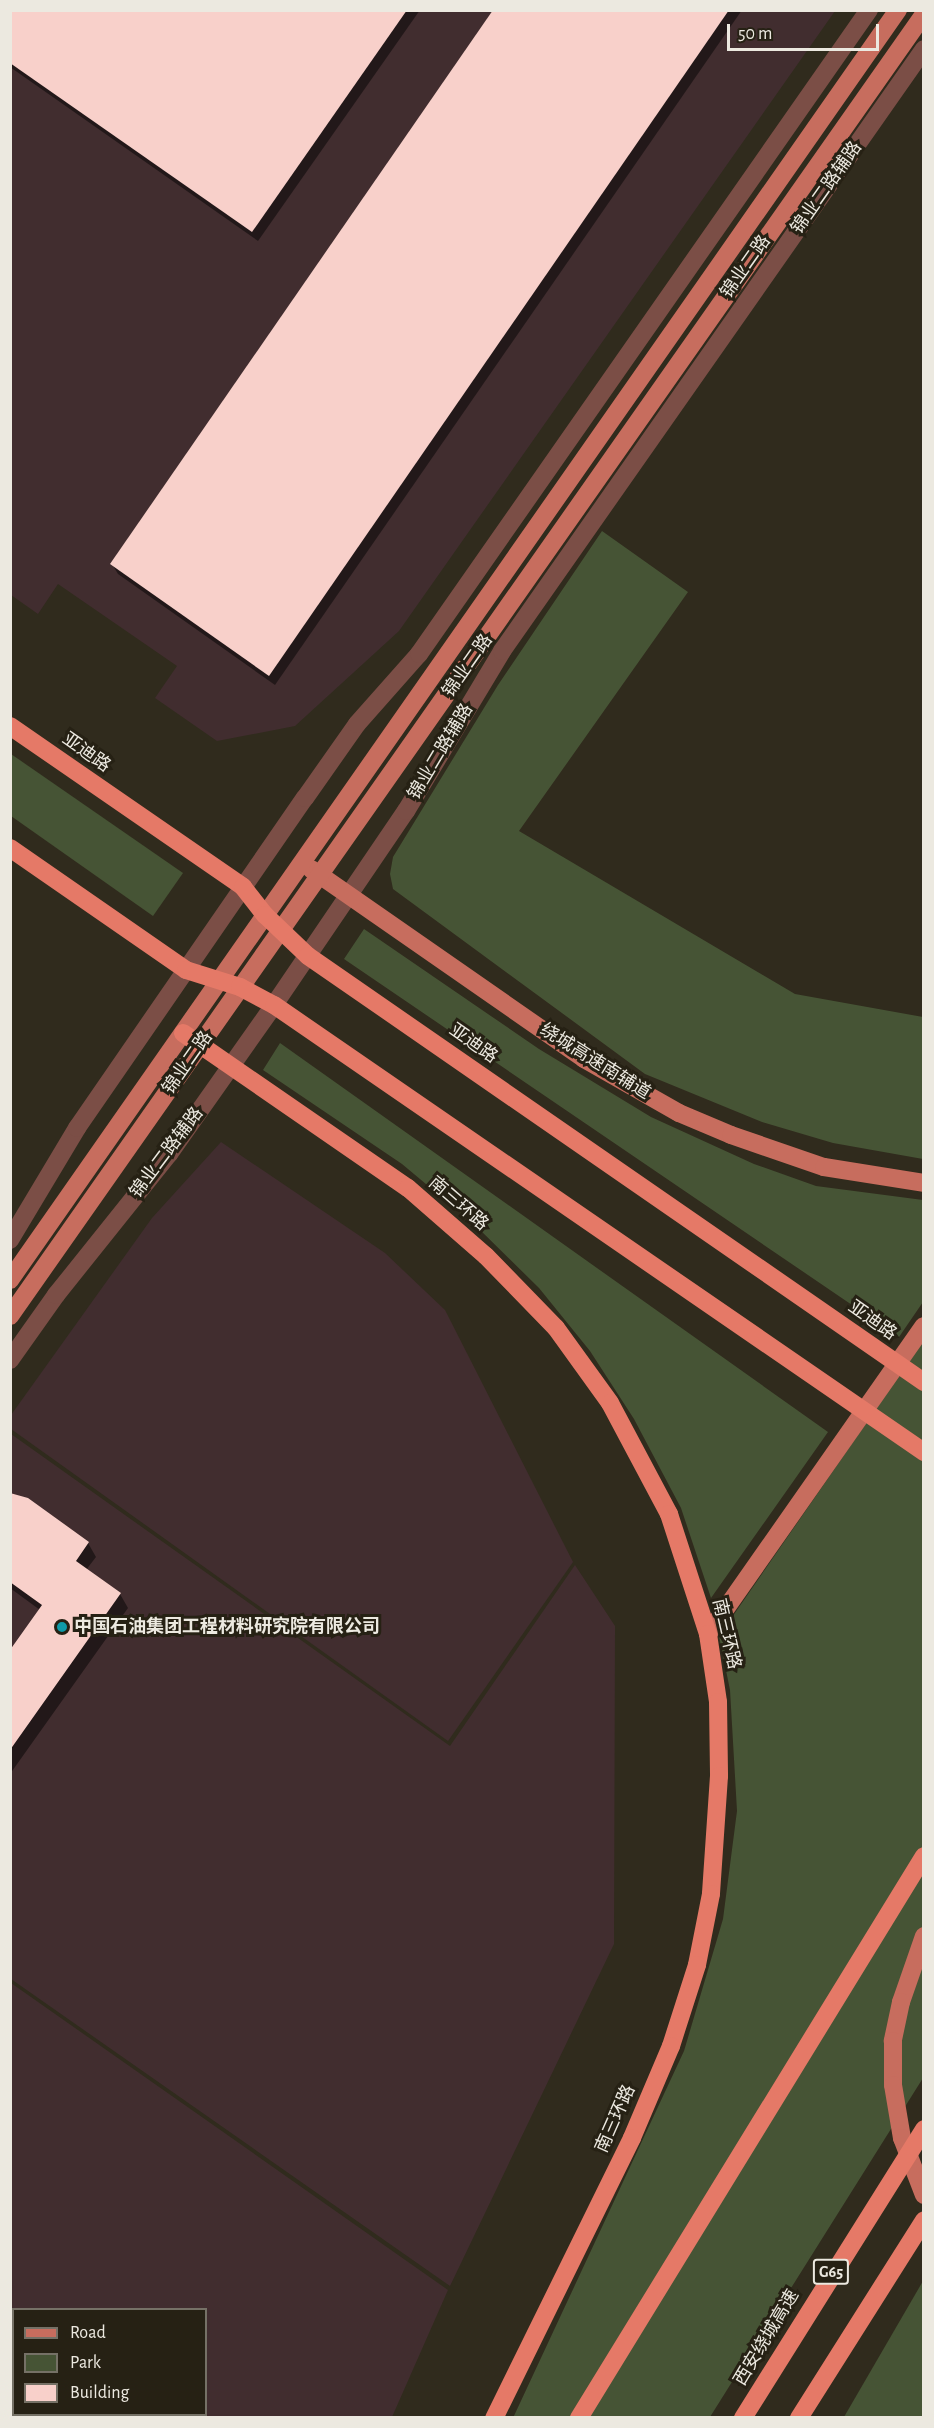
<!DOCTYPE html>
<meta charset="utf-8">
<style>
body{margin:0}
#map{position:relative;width:934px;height:2428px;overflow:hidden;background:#302b1d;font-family:"Alegreya Sans","Noto Sans SC",sans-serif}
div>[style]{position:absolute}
.industrial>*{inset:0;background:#412d2f}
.green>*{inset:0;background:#465435}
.shadow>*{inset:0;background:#0007}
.building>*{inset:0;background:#f8d0ca}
.minor>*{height:18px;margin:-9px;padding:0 9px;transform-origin:9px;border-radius:9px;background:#7b4e46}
.major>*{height:18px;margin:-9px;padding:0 9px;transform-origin:9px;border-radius:9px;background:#c76d5e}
.highway>*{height:18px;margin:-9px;padding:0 9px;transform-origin:9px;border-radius:9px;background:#e57967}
.dots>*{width:16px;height:16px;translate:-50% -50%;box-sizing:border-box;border:3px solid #262114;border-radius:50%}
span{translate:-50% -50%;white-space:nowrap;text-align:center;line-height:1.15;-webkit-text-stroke:6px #262114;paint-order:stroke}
.shield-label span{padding:2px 4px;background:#262114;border:2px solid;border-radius:4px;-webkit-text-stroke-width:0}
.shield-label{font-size:16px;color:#ece9e0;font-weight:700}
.street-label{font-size:18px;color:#ece9e0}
.poi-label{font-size:18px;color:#ece9e0;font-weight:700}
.left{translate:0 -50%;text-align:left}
.frame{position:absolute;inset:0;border:12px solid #ece9e0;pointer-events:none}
.legend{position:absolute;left:12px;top:2308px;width:195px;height:108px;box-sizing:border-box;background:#262114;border:2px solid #757166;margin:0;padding:8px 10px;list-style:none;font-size:18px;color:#ece9e0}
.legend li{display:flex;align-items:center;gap:12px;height:30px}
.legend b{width:30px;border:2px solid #757166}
.scale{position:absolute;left:727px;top:24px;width:152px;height:27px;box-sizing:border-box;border:3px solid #ece9e0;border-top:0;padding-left:8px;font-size:18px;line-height:21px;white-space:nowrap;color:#ece9e0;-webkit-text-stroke:4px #262114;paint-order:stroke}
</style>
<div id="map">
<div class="industrial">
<i style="clip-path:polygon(11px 11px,835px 11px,399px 631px,295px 726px,217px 741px,155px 698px,177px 666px,58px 584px,38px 614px,11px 595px)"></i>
<i style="clip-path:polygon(221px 1142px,385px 1253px,445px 1310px,573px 1562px,448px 1741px,11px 1429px,11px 1415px,152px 1218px)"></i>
<i style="clip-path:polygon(11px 1434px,450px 1746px,575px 1565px,615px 1626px,614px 1944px,450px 2286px,11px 1979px)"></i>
<i style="clip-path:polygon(evenodd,11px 1983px,448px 2290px,392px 2417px,11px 2417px,11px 1983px,14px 2310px,206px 2310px,206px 2414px,14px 2414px,14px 2310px)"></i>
</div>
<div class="green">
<i style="clip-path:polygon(602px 531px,688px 592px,519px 831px,795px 994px,923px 1017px,923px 1159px,833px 1143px,762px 1122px,645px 1074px,393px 889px,390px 874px,393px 857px,498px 685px)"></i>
<i style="clip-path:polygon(11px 754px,183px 873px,153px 916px,11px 816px)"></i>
<i style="clip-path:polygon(364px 929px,539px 1049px,651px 1117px,754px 1164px,816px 1186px,923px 1200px,923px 1302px,899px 1337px,344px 959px)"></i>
<i style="clip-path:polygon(280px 1043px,828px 1432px,711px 1598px,681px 1508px,634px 1419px,590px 1351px,539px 1288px,475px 1225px,402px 1164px,263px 1070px)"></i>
<i style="clip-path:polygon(923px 1341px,923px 2078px,710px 2417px,513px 2418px,684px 2051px,723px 1919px,737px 1811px,730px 1690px,719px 1636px)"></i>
<i style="clip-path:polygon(923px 2281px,923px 2417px,844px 2417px)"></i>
</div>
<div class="shadow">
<i style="clip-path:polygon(10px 10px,420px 10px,258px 241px,10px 67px)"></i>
<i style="clip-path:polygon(495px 10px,742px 10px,275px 685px,118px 574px,112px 564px)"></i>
<i style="clip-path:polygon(10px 1497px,88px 1543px,96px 1557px,86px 1570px,120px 1594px,128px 1608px,10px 1774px,10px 1653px,40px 1610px,10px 1588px)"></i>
</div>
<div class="building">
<i style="clip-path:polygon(10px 10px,407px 10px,252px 232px,10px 63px)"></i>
<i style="clip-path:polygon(493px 10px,729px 10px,269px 676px,110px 564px)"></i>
<i style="clip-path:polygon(10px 1493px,28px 1498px,89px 1542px,76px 1561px,121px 1593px,10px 1750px,10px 1650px,42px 1605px,10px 1582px)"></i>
</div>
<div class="minor">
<i style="left:10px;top:1240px;width:131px;rotate:-59.1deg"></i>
<i style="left:77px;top:1128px;width:401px;rotate:-55.4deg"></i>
<i style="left:305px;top:798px;width:90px;rotate:-54.9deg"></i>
<i style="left:357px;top:724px;width:94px;rotate:-48.5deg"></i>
<i style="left:419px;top:654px;width:786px;rotate:-55.06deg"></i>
<i style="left:10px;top:1360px;width:80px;rotate:-54.7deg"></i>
<i style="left:56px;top:1295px;width:181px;rotate:-51.3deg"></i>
<i style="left:169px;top:1154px;width:182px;rotate:-54.8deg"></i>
<i style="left:274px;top:1005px;width:235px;rotate:-55.8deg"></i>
<i style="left:406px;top:811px;width:187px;rotate:-59deg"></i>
<i style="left:502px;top:651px;width:735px;rotate:-54.97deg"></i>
</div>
<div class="major">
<i style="left:311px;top:869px;width:333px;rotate:34.8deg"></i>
<i style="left:584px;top:1059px;width:109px;rotate:29.6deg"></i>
<i style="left:679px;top:1113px;width:56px;rotate:22.9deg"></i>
<i style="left:731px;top:1135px;width:98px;rotate:19deg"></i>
<i style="left:824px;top:1167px;width:101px;rotate:9.1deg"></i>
<i style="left:10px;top:1280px;width:1550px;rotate:-55.04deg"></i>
<i style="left:10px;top:1316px;width:1591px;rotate:-54.93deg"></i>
<i style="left:708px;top:1634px;width:376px;rotate:-55deg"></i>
<i style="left:924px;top:1936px;width:70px;rotate:109.2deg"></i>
<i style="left:901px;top:2002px;width:40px;rotate:102deg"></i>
<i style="left:893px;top:2041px;width:44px;rotate:90deg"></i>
<i style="left:893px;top:2085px;width:54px;rotate:80.4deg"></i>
<i style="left:902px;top:2138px;width:61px;rotate:68.9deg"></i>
</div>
<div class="highway">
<i style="left:10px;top:726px;width:283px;rotate:34.6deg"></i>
<i style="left:243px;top:887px;width:36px;rotate:52deg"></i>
<i style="left:265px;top:915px;width:59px;rotate:43.6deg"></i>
<i style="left:308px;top:956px;width:749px;rotate:34.67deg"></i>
<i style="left:10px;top:848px;width:214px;rotate:34.7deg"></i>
<i style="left:186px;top:970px;width:57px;rotate:17.5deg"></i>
<i style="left:240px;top:987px;width:38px;rotate:28deg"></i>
<i style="left:274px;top:1005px;width:789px;rotate:34.52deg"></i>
<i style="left:183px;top:1033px;width:273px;rotate:34.6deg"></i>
<i style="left:408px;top:1188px;width:103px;rotate:41.1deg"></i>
<i style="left:486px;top:1256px;width:100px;rotate:45.8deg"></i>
<i style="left:556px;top:1328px;width:92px;rotate:54.2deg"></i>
<i style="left:610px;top:1403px;width:126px;rotate:62deg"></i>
<i style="left:669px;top:1514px;width:126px;rotate:72deg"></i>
<i style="left:708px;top:1634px;width:69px;rotate:81.6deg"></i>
<i style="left:718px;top:1702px;width:74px;rotate:89.2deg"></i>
<i style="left:719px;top:1776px;width:118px;rotate:93.9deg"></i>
<i style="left:711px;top:1894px;width:72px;rotate:101.2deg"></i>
<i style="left:697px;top:1965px;width:85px;rotate:107.8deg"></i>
<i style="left:671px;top:2046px;width:100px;rotate:113deg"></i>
<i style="left:632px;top:2138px;width:312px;rotate:116.2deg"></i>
<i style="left:579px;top:2418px;width:659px;rotate:-58.46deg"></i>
<i style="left:743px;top:2418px;width:341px;rotate:-57.9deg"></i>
<i style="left:799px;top:2418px;width:234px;rotate:-57.7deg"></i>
</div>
<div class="dots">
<i style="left:62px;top:1627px;background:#0f9aa8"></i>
</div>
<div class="shield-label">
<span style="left:831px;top:2272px">G65</span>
</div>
<div class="street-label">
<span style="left:827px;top:188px;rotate:-55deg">锦业二路辅路</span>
<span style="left:746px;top:267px;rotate:-55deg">锦业二路</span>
<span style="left:468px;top:666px;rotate:-55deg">锦业二路</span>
<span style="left:441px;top:752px;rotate:-59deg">锦业二路辅路</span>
<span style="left:86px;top:753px;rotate:35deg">亚迪路</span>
<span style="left:473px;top:1044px;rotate:35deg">亚迪路</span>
<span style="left:595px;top:1062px;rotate:32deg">绕城高速南辅道</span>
<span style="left:188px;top:1063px;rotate:-55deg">锦业二路</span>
<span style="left:167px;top:1153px;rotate:-53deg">锦业二路辅路</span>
<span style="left:458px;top:1204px;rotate:41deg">南三环路</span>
<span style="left:872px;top:1321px;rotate:35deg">亚迪路</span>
<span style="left:726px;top:1634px;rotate:77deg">南三环路</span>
<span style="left:616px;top:2119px;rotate:-66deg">南三环路</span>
<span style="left:767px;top:2338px;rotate:-59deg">西安绕城高速</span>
</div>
<div class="poi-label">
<span class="left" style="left:74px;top:1627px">中国石油集团工程材料研究院有限公司</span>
</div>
<div class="frame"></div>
<ul class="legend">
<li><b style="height:8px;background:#c76d5e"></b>Road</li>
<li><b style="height:16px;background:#465435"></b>Park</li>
<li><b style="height:16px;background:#f8d0ca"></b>Building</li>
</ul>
<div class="scale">50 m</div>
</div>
